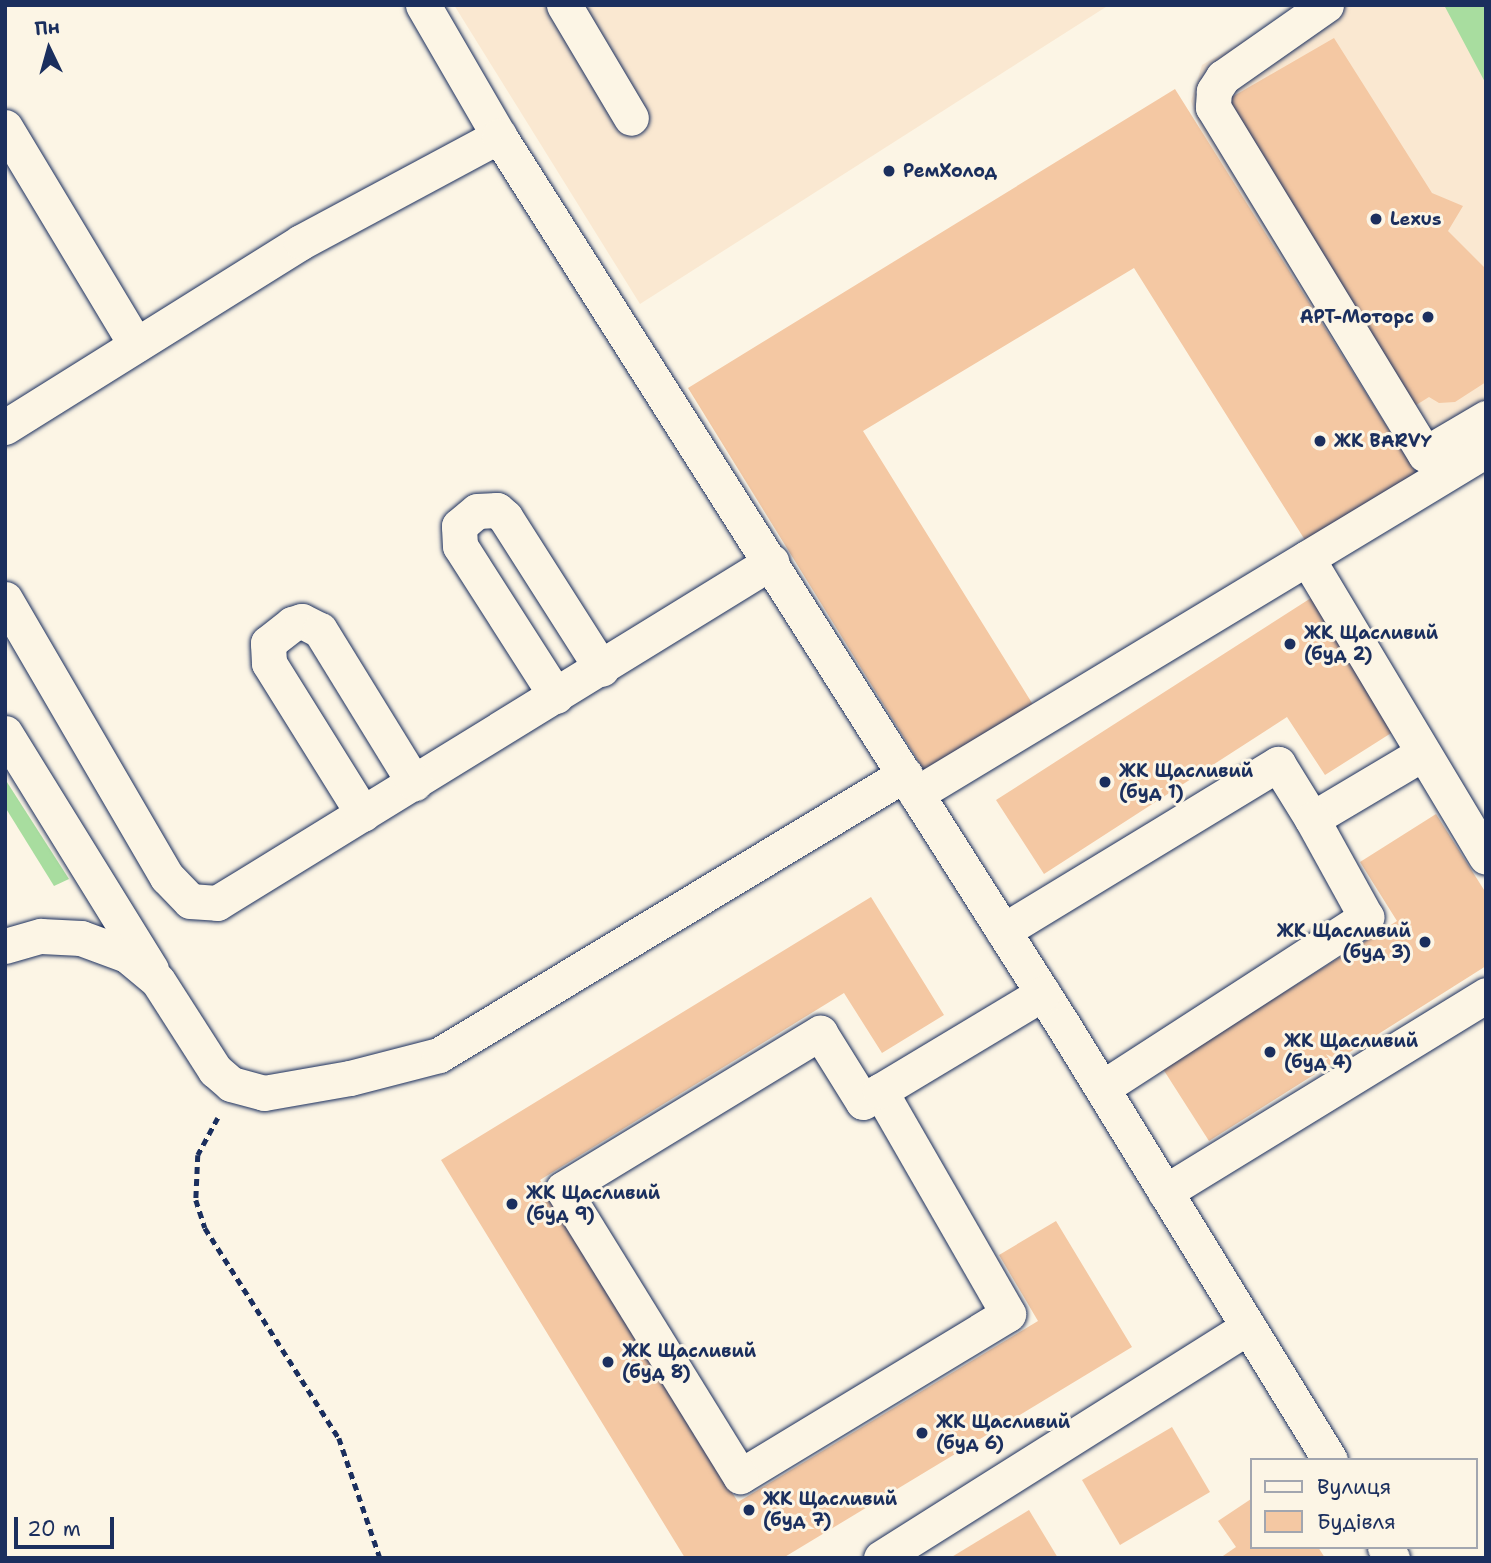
<!DOCTYPE html>
<meta charset="utf-8">
<style>
body{margin:0}
#map{position:relative;width:1491px;height:1563px;overflow:hidden;background:#fcf5e5;font-family:"Shantell Sans",sans-serif}
div>[style]{position:absolute}
.built>*{inset:0;background:#fae8d1}
.green>*{inset:0;background:#a8dd9f}
.building>*{inset:0;background:#f4c8a3}
.path>*{height:4.5px;margin-top:-2.25px;transform-origin:0;background:repeating-linear-gradient(90deg,#1b2f5e 0 7px,transparent 0 12px)}
.roads{filter:drop-shadow(0 0 2px #1b2f5e) drop-shadow(0 0 2px #1b2f5e)}
.minor>*{height:35px;margin:-17.5px;padding:0 17.5px;transform-origin:17.5px;border-radius:17.5px;background:#fcf5e5}
.dots>*{width:19px;height:19px;translate:-50% -50%;box-sizing:border-box;border:4px solid #fcf5e5;border-radius:50%}
span{translate:-50% -50%;white-space:nowrap;text-align:center;line-height:1.15;-webkit-text-stroke:6px #fcf5e5;paint-order:stroke}
.poi-label{font-size:18px;color:#1b2f5e;font-weight:700}
.left{translate:0 -50%;text-align:left}
.right{translate:-100% -50%;text-align:right}
.frame{position:absolute;inset:0;border:7px solid #1b2f5e;pointer-events:none}
.legend{position:absolute;left:1250px;top:1458px;width:228px;height:91px;box-sizing:border-box;background:#fcf5e5;border:2px solid #a2a6af;margin:0;padding:9px 12px;list-style:none;font-size:21px;color:#1b2f5e}
.legend li{display:flex;align-items:center;gap:14px;height:35px}
.legend b{width:35px;border:2px solid #a2a6af}
.north{position:absolute;left:14px;top:14px;width:70px;height:70px;-webkit-text-stroke:5px #fcf5e5;paint-order:stroke;rotate:355deg;font-size:19px;font-weight:700;line-height:28px;text-align:center;color:#1b2f5e}
.north::after{content:'';display:block;margin:auto;width:24px;height:32px;background:#1b2f5e;clip-path:polygon(50% 0,100% 100%,50% 72%,0 100%)}
.scale{position:absolute;left:14px;top:1517px;width:100px;height:32px;box-sizing:border-box;border:4px solid #1b2f5e;border-top:0;padding-left:9px;font-size:21px;line-height:24px;white-space:nowrap;color:#1b2f5e;-webkit-text-stroke:5px #fcf5e5;paint-order:stroke}
</style>
<div id="map">
<div class="built">
<i style="clip-path:polygon(454px 5px,1109px 5px,640px 304px)"></i>
<i style="clip-path:polygon(1289px 5px,1486px 5px,1486px 437px,1420px 477px,1201px 132px,1191px 101px,1202px 65px,1288px 15px)"></i>
</div>
<div class="green">
<i style="clip-path:polygon(1444px 5px,1486px 5px,1486px 84px)"></i>
<i style="clip-path:polygon(5px 779px,69px 879px,54px 886px,5px 807px)"></i>
</div>
<div class="building">
<i style="clip-path:polygon(1334px 38px,1432px 193px,1463px 206px,1448px 231px,1486px 269px,1486px 382px,1455px 402px,1439px 403px,1429px 397px,1413px 407px,1225px 101px)"></i>
<i style="clip-path:polygon(1175px 89px,1425px 487px,1315px 556px,1134px 268px,863px 431px,1040px 716px,932px 783px,688px 388px)"></i>
<i style="clip-path:polygon(1311px 598px,1396px 730px,1325px 775px,1287px 717px,1044px 874px,996px 800px)"></i>
<i style="clip-path:polygon(1436px 814px,1486px 893px,1486px 966px,1209px 1141px,1163px 1069px,1397px 921px,1360px 862px)"></i>
<i style="clip-path:polygon(871px 897px,944px 1015px,882px 1053px,844px 993px,540px 1180px,738px 1502px,1038px 1321px,999px 1255px,1056px 1221px,1132px 1347px,783px 1558px,685px 1558px,441px 1160px)"></i>
<i style="clip-path:polygon(1172px 1427px,1210px 1492px,1120px 1545px,1082px 1480px)"></i>
<i style="clip-path:polygon(1251px 1499px,1251px 1547px,1318px 1547px,1325px 1558px,1220px 1558px,1236px 1547px,1218px 1521px)"></i>
<i style="clip-path:polygon(1029px 1510px,1058px 1558px,950px 1558px)"></i>
</div>
<div class="path">
<i style="left:218px;top:1118px;width:42px;rotate:118.4deg"></i>
<i style="left:198px;top:1155px;width:45px;rotate:92.5deg"></i>
<i style="left:196px;top:1200px;width:29px;rotate:72deg"></i>
<i style="left:205px;top:1228px;width:249px;rotate:57.5deg"></i>
<i style="left:339px;top:1438px;width:127px;rotate:71.1deg"></i>
</div>
<div class="roads">
<div class="minor">
<i style="left:423px;top:5px;width:151px;rotate:59.9deg"></i>
<i style="left:564px;top:5px;width:131px;rotate:59.3deg"></i>
<i style="left:1326px;top:5px;width:126px;rotate:145deg"></i>
<i style="left:1223px;top:77px;width:17px;rotate:123deg"></i>
<i style="left:1214px;top:91px;width:16px;rotate:94deg"></i>
<i style="left:1213px;top:107px;width:407px;rotate:58.6deg"></i>
<i style="left:1425px;top:454px;width:71px;rotate:-30.5deg"></i>
<i style="left:5px;top:127px;width:254px;rotate:59deg"></i>
<i style="left:5px;top:427px;width:349px;rotate:-32deg"></i>
<i style="left:301px;top:242px;width:225px;rotate:-28.2deg"></i>
<i style="left:499px;top:136px;width:1053px;rotate:57.61deg"></i>
<i style="left:1063px;top:1025px;width:510px;rotate:58.46deg"></i>
<i style="left:1307px;top:558px;width:348px;rotate:59.1deg"></i>
<i style="left:5px;top:599px;width:322px;rotate:59.8deg"></i>
<i style="left:167px;top:877px;width:33px;rotate:46deg"></i>
<i style="left:190px;top:901px;width:27px;rotate:4deg"></i>
<i style="left:217px;top:903px;width:651px;rotate:-31.61deg"></i>
<i style="left:556px;top:696px;width:178px;rotate:-122.6deg"></i>
<i style="left:460px;top:546px;width:20px;rotate:-93deg"></i>
<i style="left:459px;top:526px;width:23px;rotate:-40deg"></i>
<i style="left:477px;top:511px;width:20px;rotate:-3deg"></i>
<i style="left:497px;top:510px;width:11px;rotate:41deg"></i>
<i style="left:505px;top:517px;width:180px;rotate:57.5deg"></i>
<i style="left:5px;top:733px;width:278px;rotate:58.3deg"></i>
<i style="left:916px;top:794px;width:666px;rotate:-31.11deg"></i>
<i style="left:363px;top:814px;width:178px;rotate:-121.9deg"></i>
<i style="left:269px;top:663px;width:20px;rotate:-93deg"></i>
<i style="left:268px;top:643px;width:31px;rotate:-38deg"></i>
<i style="left:292px;top:624px;width:10px;rotate:-17deg"></i>
<i style="left:302px;top:621px;width:20px;rotate:27deg"></i>
<i style="left:320px;top:630px;width:180px;rotate:58.4deg"></i>
<i style="left:1003px;top:931px;width:322px;rotate:-31.3deg"></i>
<i style="left:1278px;top:764px;width:65px;rotate:58.3deg"></i>
<i style="left:1312px;top:819px;width:129px;rotate:-30.7deg"></i>
<i style="left:5px;top:946px;width:37px;rotate:-16deg"></i>
<i style="left:41px;top:936px;width:40px;rotate:2.9deg"></i>
<i style="left:81px;top:938px;width:49px;rotate:20.3deg"></i>
<i style="left:127px;top:955px;width:40px;rotate:40deg"></i>
<i style="left:158px;top:981px;width:106px;rotate:57.4deg"></i>
<i style="left:215px;top:1070px;width:21px;rotate:41deg"></i>
<i style="left:231px;top:1084px;width:34px;rotate:15deg"></i>
<i style="left:264px;top:1093px;width:87px;rotate:-9.9deg"></i>
<i style="left:350px;top:1078px;width:92px;rotate:-14.5deg"></i>
<i style="left:439px;top:1055px;width:544px;rotate:-31.09deg"></i>
<i style="left:1102px;top:1088px;width:315px;rotate:-32.9deg"></i>
<i style="left:1366px;top:917px;width:112px;rotate:-118.9deg"></i>
<i style="left:880px;top:1091px;width:257px;rotate:60.1deg"></i>
<i style="left:1008px;top:1314px;width:313px;rotate:148.8deg"></i>
<i style="left:740px;top:1476px;width:337px;rotate:-121.7deg"></i>
<i style="left:563px;top:1189px;width:301px;rotate:-31.3deg"></i>
<i style="left:820px;top:1033px;width:81px;rotate:58.1deg"></i>
<i style="left:863px;top:1102px;width:20px;rotate:-33deg"></i>
<i style="left:880px;top:1091px;width:190px;rotate:-31deg"></i>
<i style="left:1165px;top:1192px;width:377px;rotate:-31.5deg"></i>
<i style="left:1385px;top:1547px;width:13px;rotate:58deg"></i>
<i style="left:881px;top:1558px;width:434px;rotate:-32.2deg"></i>
</div>
</div>
<div class="dots">
<i style="left:889px;top:171px;background:#1b2f5e"></i>
<i style="left:1376px;top:219px;background:#1b2f5e"></i>
<i style="left:1428px;top:317px;background:#1b2f5e"></i>
<i style="left:1320px;top:441px;background:#1b2f5e"></i>
<i style="left:1290px;top:644px;background:#1b2f5e"></i>
<i style="left:1105px;top:782px;background:#1b2f5e"></i>
<i style="left:1425px;top:942px;background:#1b2f5e"></i>
<i style="left:1270px;top:1052px;background:#1b2f5e"></i>
<i style="left:512px;top:1204px;background:#1b2f5e"></i>
<i style="left:608px;top:1362px;background:#1b2f5e"></i>
<i style="left:922px;top:1433px;background:#1b2f5e"></i>
<i style="left:749px;top:1510px;background:#1b2f5e"></i>
</div>
<div class="poi-label">
<span class="left" style="left:903px;top:171px">РемХолод</span>
<span class="left" style="left:1390px;top:219px">Lexus</span>
<span class="right" style="left:1414px;top:317px">АРТ-Моторс</span>
<span class="left" style="left:1334px;top:441px">ЖК BARVY</span>
<span class="left" style="left:1304px;top:644px">ЖК Щасливий<br>(буд 2)</span>
<span class="left" style="left:1119px;top:782px">ЖК Щасливий<br>(буд 1)</span>
<span class="right" style="left:1411px;top:942px">ЖК Щасливий<br>(буд 3)</span>
<span class="left" style="left:1284px;top:1052px">ЖК Щасливий<br>(буд 4)</span>
<span class="left" style="left:526px;top:1204px">ЖК Щасливий<br>(буд 9)</span>
<span class="left" style="left:622px;top:1362px">ЖК Щасливий<br>(буд 8)</span>
<span class="left" style="left:936px;top:1433px">ЖК Щасливий<br>(буд 6)</span>
<span class="left" style="left:763px;top:1510px">ЖК Щасливий<br>(буд 7)</span>
</div>
<div class="frame"></div>
<ul class="legend">
<li><b style="height:9px;background:#fcf5e5"></b>Вулиця</li>
<li><b style="height:19px;background:#f4c8a3"></b>Будівля</li>
</ul>
<div class="north">Пн</div>
<div class="scale">20 m</div>
</div>
